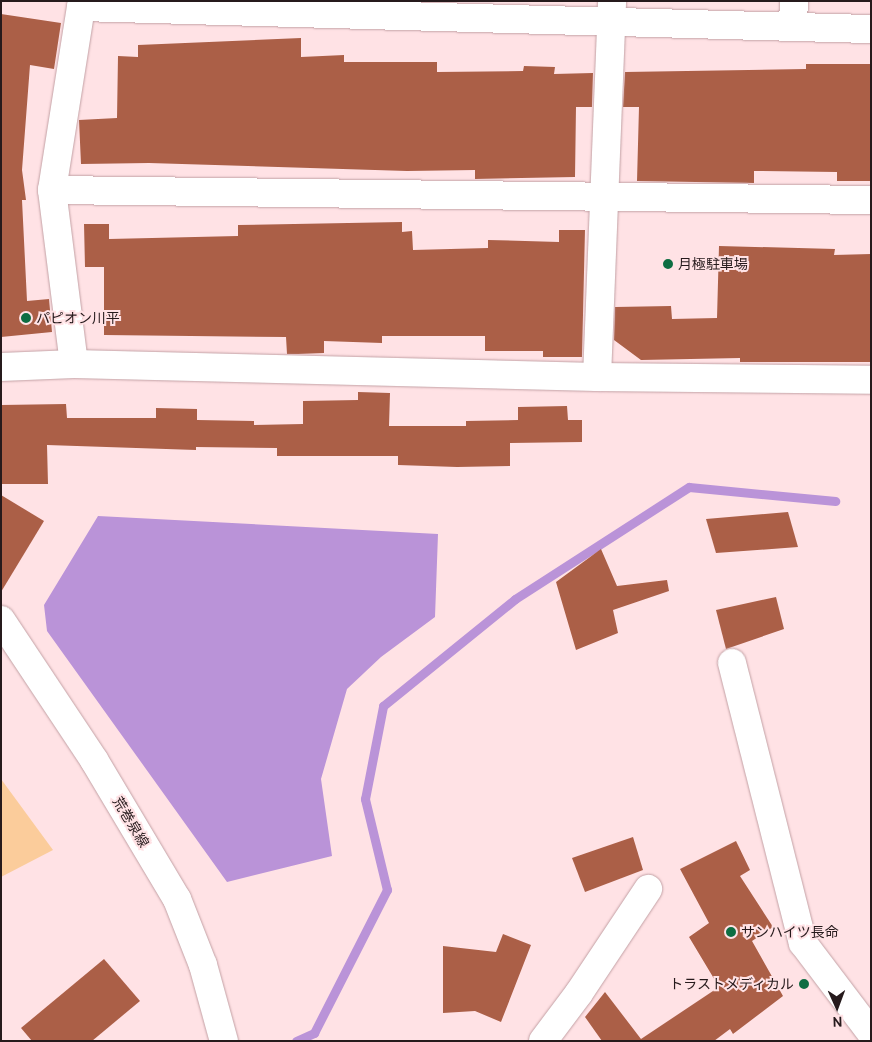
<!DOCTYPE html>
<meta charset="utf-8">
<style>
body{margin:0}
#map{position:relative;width:872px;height:1042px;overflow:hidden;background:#ffe2e5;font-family:Cabin,"Noto Sans JP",sans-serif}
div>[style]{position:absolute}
.green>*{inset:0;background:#fbcc9b}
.water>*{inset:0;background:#ba93d8}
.stream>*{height:9px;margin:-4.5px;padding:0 4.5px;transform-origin:4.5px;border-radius:4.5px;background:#ba93d8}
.building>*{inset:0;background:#ab5f47}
.roads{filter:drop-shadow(0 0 1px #c3a1a5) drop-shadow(0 0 1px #c3a1a5)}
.minor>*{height:28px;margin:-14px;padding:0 14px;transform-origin:14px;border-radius:14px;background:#fff}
.tertiary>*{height:28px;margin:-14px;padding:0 14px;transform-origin:14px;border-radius:14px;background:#fff}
.dots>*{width:14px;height:14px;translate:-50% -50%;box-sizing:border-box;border:2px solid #ffe2e5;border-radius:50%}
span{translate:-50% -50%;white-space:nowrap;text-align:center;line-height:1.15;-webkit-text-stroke:4px #ffe2e5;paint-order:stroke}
.poi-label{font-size:14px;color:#261a1c}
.left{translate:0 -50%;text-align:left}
.right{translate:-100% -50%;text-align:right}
.street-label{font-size:14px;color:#261a1c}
.frame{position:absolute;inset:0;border:2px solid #261a1c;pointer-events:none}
.north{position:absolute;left:812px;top:982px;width:50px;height:50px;-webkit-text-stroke:4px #ffe2e5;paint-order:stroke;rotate:178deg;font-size:14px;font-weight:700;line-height:20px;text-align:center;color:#261a1c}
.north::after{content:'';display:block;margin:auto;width:18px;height:22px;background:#261a1c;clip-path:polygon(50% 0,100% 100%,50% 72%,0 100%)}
</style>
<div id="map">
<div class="green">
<i style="clip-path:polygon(1px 779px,53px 850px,1px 877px)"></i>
</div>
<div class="water">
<i style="clip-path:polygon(98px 516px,438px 534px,435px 617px,381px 657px,347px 689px,321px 779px,332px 856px,227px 882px,47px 631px,44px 605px)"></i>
</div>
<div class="stream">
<i style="left:296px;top:1041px;width:20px;rotate:-24deg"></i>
<i style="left:314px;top:1033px;width:161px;rotate:-63deg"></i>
<i style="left:387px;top:890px;width:94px;rotate:-103.6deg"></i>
<i style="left:365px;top:799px;width:95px;rotate:-79deg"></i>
<i style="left:383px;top:706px;width:170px;rotate:-39deg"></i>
<i style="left:515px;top:599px;width:207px;rotate:-32.8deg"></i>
<i style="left:689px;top:487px;width:147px;rotate:5.5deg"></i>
</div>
<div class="building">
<i style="clip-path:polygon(1px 14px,61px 23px,54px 69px,30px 65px,22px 170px,26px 200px,22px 200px,27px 301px,49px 299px,52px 332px,1px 337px)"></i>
<i style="clip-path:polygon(301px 38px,301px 57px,344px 55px,344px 62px,437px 62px,437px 72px,523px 71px,524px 66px,555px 67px,554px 74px,593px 73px,592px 107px,576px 107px,575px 177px,475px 179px,475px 170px,407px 171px,149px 163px,81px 164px,79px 120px,117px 118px,118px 56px,138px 57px,138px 45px)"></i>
<i style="clip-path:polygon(806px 64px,871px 64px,871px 181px,837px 181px,837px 172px,754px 171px,754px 183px,637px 181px,639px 107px,623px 107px,625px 72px,806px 69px)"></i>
<i style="clip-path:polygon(402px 222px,402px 232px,412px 231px,413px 250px,488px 248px,488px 240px,559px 242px,559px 230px,585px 230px,582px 357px,543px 357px,543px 351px,485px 351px,485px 336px,382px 336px,382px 343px,324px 341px,324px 353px,298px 354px,287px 354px,286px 337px,104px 335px,104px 267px,85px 267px,84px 224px,109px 224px,109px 239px,238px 236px,238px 225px)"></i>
<i style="clip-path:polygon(719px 246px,835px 249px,834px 255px,871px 254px,871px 362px,740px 362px,740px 358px,641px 360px,614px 340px,615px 307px,671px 306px,672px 319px,717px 318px)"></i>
<i style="clip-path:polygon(358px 392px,390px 393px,389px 426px,466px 426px,466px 421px,518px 420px,518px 407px,567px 406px,568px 420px,582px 420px,582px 442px,510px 443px,510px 466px,457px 467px,398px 465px,398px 456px,277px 456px,277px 448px,196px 447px,196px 450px,47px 445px,48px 484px,1px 484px,1px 405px,66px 404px,67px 418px,156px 418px,156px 408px,197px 409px,197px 420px,254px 421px,254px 425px,303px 424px,303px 401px,358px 400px)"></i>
<i style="clip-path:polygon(1px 495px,44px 521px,1px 592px)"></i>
<i style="clip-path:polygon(788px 512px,798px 547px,716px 553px,706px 519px)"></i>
<i style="clip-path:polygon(601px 549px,617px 586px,667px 580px,669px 591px,613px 610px,618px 633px,576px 650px,556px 582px)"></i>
<i style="clip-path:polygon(776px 597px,784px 629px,726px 649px,716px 610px)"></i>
<i style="clip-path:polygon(633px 837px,643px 870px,585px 892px,572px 858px)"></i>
<i style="clip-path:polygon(736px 841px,750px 870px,740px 876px,773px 927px,752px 941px,783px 996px,733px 1034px,730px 1029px,714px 1041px,602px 1041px,585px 1017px,605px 992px,641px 1039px,719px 987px,689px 937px,709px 923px,680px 869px)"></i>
<i style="clip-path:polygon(503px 934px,531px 945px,501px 1022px,475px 1011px,443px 1013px,443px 946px,496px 952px)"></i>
<i style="clip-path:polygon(104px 959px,140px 1001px,92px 1041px,32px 1041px,21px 1028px)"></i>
</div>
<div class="roads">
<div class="minor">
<i style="left:793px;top:26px;width:25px;rotate:-88deg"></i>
<i style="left:52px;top:190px;width:819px;rotate:0.7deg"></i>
<i style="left:74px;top:364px;width:175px;rotate:-97.2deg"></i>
<i style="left:52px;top:190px;width:185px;rotate:-81deg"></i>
<i style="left:81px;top:7px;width:790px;rotate:1.6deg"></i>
<i style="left:1px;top:367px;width:73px;rotate:-2.4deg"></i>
<i style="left:74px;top:364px;width:523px;rotate:1.42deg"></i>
<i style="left:597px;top:377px;width:274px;rotate:0.6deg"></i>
<i style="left:597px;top:377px;width:376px;rotate:-87.7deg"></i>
<i style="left:732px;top:663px;width:289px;rotate:75.8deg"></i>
<i style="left:803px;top:943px;width:113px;rotate:52.9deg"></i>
<i style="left:543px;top:1041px;width:60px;rotate:-53.1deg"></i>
<i style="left:579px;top:993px;width:125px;rotate:-56.4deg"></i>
</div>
<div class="tertiary">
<i style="left:1px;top:620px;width:168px;rotate:56.4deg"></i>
<i style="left:94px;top:760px;width:162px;rotate:59.2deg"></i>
<i style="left:177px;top:899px;width:71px;rotate:68.5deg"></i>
<i style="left:203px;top:965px;width:79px;rotate:74.6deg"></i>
</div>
</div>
<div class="dots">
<i style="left:668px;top:264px;background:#0e6d42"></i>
<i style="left:26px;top:318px;background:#0e6d42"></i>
<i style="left:731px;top:932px;background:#0e6d42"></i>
<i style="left:804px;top:984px;background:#0e6d42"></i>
</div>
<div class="poi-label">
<span class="left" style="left:678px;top:264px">月極駐車場</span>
<span class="left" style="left:36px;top:318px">パピオン川平</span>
<span class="left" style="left:741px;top:932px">サンハイツ長命</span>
<span class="right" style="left:794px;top:984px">トラストメディカル</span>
</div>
<div class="street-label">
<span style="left:131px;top:822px;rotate:59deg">荒巻泉線</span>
</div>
<div class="frame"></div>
<div class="north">N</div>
</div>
